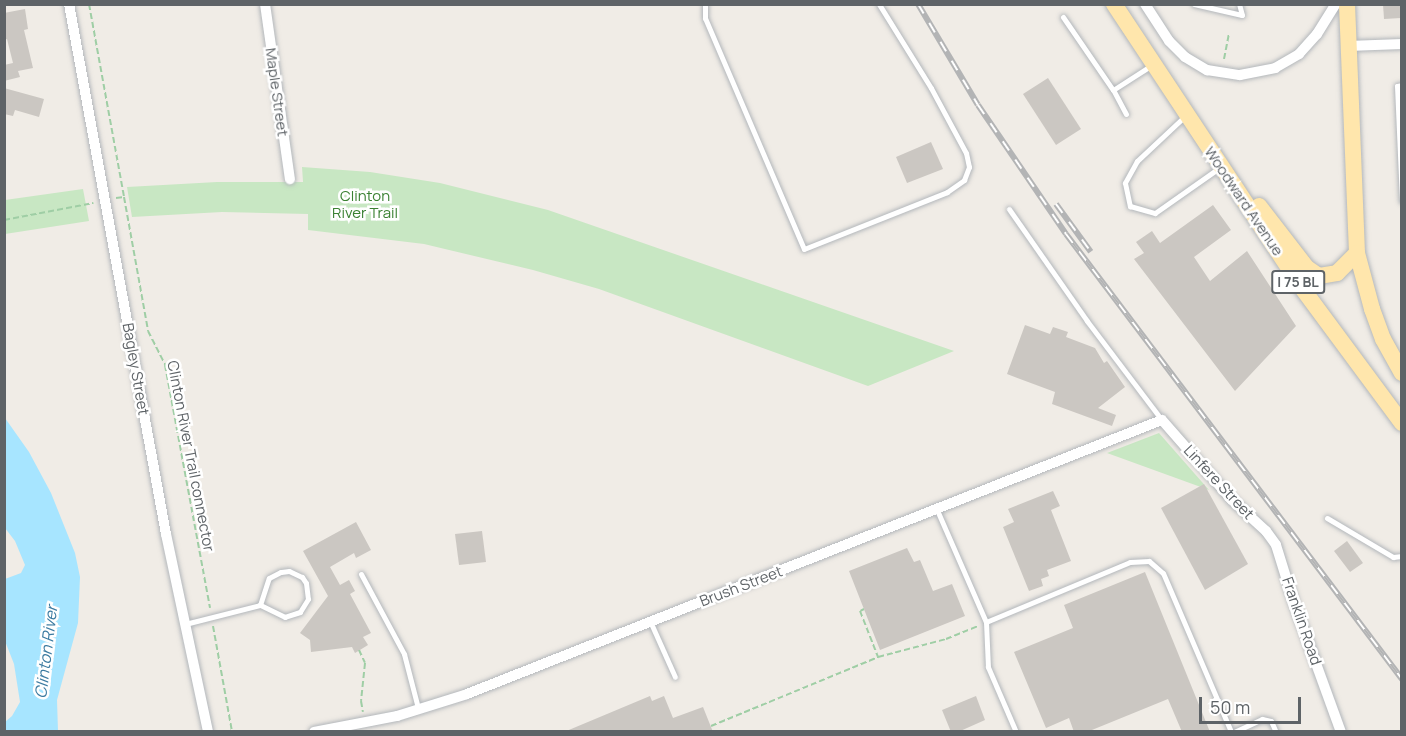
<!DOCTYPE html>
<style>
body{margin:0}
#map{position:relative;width:1406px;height:736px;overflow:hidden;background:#f0ece6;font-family:Manrope,sans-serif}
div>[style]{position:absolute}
.green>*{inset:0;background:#c8e7c3}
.water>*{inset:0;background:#a7e5ff}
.building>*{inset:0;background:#cbc7c2}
.path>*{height:2px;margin-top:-1px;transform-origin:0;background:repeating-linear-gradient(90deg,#9fcea5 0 6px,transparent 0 9px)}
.roads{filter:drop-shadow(0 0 2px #b3b7bb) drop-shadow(0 0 2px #b3b7bb)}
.service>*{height:5px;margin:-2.5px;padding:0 2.5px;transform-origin:2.5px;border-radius:2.5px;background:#fff}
.minor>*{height:10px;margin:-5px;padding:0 5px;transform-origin:5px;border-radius:5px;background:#fff}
.primary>*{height:16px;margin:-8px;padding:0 8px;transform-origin:8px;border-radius:8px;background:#ffe6ac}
.rail>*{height:6px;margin-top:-3px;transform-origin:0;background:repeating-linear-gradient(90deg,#fff 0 11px,#b3b4b5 0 22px);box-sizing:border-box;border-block:2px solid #b3b4b5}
span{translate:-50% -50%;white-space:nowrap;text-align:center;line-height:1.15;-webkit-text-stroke:5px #fff;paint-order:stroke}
.shield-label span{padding:2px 4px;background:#fff;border:2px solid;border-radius:4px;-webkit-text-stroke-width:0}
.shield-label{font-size:14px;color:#5e6367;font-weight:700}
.street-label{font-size:15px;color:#5e6367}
.park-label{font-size:15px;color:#3a8132}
.water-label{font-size:16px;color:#3c7ba1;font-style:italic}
.frame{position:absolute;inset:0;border:6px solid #5e6367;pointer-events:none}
.scale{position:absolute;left:1199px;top:697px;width:102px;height:27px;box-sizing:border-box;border:3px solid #5e6367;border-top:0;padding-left:8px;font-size:18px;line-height:21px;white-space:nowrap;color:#5e6367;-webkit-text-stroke:4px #fff;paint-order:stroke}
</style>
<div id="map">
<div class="green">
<i style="clip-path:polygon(302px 167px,370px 172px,440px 183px,548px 210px,954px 351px,868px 386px,599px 289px,533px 270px,424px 244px,308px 230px,308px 214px,222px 212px,132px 217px,127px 187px,217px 182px,303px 182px)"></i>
<i style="clip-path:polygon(83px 189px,89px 221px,5px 234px,5px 200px)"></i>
<i style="clip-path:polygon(1159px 433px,1209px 490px,1107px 453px)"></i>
</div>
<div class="water">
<i style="clip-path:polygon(5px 418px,29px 452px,51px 493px,75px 553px,80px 577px,78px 623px,57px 700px,58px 731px,5px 731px,5px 722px,12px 716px,20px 702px,14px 664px,5px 641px,5px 579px,21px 573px,25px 565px,15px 541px,5px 528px)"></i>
</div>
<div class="building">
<i style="clip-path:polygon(1383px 4px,1401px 4px,1401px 18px,1384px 19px)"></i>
<i style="clip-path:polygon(25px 9px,28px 29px,24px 30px,33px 68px,18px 71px,20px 77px,4px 81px,4px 65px,13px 63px,7px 39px,4px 40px,4px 13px)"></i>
<i style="clip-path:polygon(1048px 78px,1081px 129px,1056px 145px,1023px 94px)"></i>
<i style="clip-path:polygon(4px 88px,44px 99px,39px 117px,15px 110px,13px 116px,4px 114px)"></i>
<i style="clip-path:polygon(931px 142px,943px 169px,907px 183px,896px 157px)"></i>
<i style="clip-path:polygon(1213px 205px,1231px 230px,1194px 257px,1210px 281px,1247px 251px,1296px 326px,1235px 391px,1134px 259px,1144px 253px,1136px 242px,1152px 231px,1160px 243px)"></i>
<i style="clip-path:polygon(1025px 325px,1050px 334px,1053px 327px,1068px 332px,1066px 337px,1095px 348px,1104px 363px,1107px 361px,1125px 387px,1098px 408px,1116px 415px,1112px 426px,1052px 404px,1055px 392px,1007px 374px)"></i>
<i style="clip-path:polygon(1204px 484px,1248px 564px,1205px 590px,1161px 508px)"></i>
<i style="clip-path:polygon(1053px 491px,1060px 506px,1051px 510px,1071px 561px,1047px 570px,1049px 576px,1041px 579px,1043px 586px,1029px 591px,1003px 527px,1014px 522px,1008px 509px)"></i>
<i style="clip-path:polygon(356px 522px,371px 550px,356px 558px,354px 553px,330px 567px,340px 585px,349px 580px,355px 591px,350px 594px,371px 633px,363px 637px,368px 645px,355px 653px,352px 647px,311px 652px,310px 640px,300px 633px,328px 596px,303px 551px)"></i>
<i style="clip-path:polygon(482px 531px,486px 562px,459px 565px,455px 534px)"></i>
<i style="clip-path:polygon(1347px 541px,1363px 563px,1350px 572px,1334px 551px)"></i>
<i style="clip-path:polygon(907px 548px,914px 562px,920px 560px,933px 591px,952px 584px,965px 616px,880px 650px,849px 571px)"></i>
<i style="clip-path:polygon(1145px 572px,1210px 732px,1182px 732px,1168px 699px,1087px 732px,1074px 732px,1069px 718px,1046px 728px,1014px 652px,1073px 628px,1064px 605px)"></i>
<i style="clip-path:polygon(650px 696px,652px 701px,664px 696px,673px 718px,703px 707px,713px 732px,564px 732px)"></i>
<i style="clip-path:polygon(976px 696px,985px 720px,958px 732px,951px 732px,942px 710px)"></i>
</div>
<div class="path">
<i style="left:89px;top:4px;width:196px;rotate:79.7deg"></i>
<i style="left:1224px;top:59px;width:26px;rotate:-79deg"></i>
<i style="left:116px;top:198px;width:8px;rotate:-7deg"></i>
<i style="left:124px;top:197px;width:136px;rotate:79.8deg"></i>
<i style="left:148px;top:331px;width:38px;rotate:63deg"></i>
<i style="left:165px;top:365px;width:247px;rotate:79.5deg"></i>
<i style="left:4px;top:220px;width:91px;rotate:-10.8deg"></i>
<i style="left:864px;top:609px;width:4px;rotate:153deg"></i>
<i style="left:860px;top:611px;width:49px;rotate:68.6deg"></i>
<i style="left:213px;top:626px;width:108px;rotate:79.8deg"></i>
<i style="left:359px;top:650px;width:14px;rotate:65deg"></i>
<i style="left:365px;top:663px;width:38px;rotate:96deg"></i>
<i style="left:361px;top:701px;width:11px;rotate:80deg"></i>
<i style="left:711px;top:726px;width:181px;rotate:-22.4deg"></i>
<i style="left:878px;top:657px;width:70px;rotate:-14.8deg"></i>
<i style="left:946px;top:639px;width:35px;rotate:-22deg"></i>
</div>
<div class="roads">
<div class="service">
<i style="left:705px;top:4px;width:14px;rotate:90deg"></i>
<i style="left:705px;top:18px;width:251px;rotate:66.8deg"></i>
<i style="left:804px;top:249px;width:154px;rotate:-21.7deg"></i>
<i style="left:947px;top:192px;width:21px;rotate:-35deg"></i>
<i style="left:964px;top:180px;width:14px;rotate:-69deg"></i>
<i style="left:969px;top:167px;width:14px;rotate:-102deg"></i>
<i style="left:966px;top:153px;width:74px;rotate:-118.3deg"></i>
<i style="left:931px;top:88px;width:99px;rotate:-121.8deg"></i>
<i style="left:1194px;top:4px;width:49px;rotate:12.9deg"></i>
<i style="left:1242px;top:15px;width:11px;rotate:-105deg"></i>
<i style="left:1063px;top:17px;width:88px;rotate:55.6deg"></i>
<i style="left:1402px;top:85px;width:5px;rotate:169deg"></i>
<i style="left:1397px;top:86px;width:115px;rotate:87.5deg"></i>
<i style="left:1126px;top:114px;width:27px;rotate:-118deg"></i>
<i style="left:1113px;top:90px;width:46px;rotate:-32.7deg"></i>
<i style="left:1185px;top:116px;width:66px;rotate:136.8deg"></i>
<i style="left:1137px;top:161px;width:25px;rotate:119deg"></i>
<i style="left:1125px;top:183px;width:24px;rotate:78deg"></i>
<i style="left:1130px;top:206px;width:26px;rotate:16deg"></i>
<i style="left:1155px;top:213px;width:78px;rotate:-35.1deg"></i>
<i style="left:1009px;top:209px;width:136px;rotate:55.1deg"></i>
<i style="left:1087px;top:321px;width:124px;rotate:52.9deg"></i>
<i style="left:937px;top:510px;width:122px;rotate:66.4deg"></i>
<i style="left:986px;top:622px;width:156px;rotate:-22.6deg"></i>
<i style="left:1130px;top:562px;width:19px;rotate:-3deg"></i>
<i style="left:1149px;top:561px;width:18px;rotate:41deg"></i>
<i style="left:1163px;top:573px;width:173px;rotate:66.8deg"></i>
<i style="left:1327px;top:518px;width:77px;rotate:30.6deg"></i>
<i style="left:1393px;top:557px;width:9px;rotate:-6deg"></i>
<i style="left:289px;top:571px;width:14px;rotate:25deg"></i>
<i style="left:302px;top:577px;width:7px;rotate:56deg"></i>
<i style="left:306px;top:583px;width:16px;rotate:83deg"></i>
<i style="left:308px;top:599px;width:15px;rotate:122deg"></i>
<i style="left:300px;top:612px;width:16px;rotate:162deg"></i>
<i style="left:285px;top:617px;width:28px;rotate:-154deg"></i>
<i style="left:260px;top:605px;width:28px;rotate:-72deg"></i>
<i style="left:269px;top:578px;width:13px;rotate:-27deg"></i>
<i style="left:281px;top:572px;width:8px;rotate:-7deg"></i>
<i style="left:361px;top:574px;width:91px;rotate:61.7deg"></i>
<i style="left:404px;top:654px;width:56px;rotate:75.5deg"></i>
<i style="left:650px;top:621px;width:61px;rotate:65.9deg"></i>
<i style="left:986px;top:622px;width:45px;rotate:87.5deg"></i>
<i style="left:988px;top:667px;width:71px;rotate:66.7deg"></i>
<i style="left:185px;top:624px;width:77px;rotate:-14.2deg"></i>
<i style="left:1234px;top:732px;width:31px;rotate:-25deg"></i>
<i style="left:1262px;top:719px;width:9px;rotate:13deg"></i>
<i style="left:1271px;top:721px;width:12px;rotate:66deg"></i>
</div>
<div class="minor">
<i style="left:69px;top:4px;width:539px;rotate:79.63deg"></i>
<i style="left:166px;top:534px;width:202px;rotate:78deg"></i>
<i style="left:265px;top:4px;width:177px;rotate:81.9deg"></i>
<i style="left:1145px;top:4px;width:44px;rotate:57deg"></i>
<i style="left:1169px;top:41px;width:23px;rotate:45deg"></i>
<i style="left:1185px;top:57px;width:26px;rotate:31deg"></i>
<i style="left:1207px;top:70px;width:33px;rotate:9deg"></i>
<i style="left:1240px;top:75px;width:36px;rotate:-11deg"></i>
<i style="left:1275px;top:68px;width:28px;rotate:-30deg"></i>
<i style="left:1299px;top:54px;width:27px;rotate:-48deg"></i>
<i style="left:1317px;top:34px;width:36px;rotate:-58deg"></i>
<i style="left:1348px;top:46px;width:54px;rotate:-2.1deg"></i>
<i style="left:314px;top:732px;width:85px;rotate:-10.9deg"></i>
<i style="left:397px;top:716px;width:73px;rotate:-17.4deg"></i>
<i style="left:467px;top:694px;width:747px;rotate:-21.52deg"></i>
<i style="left:1162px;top:420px;width:106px;rotate:48.8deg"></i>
<i style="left:1232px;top:500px;width:46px;rotate:42.4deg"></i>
<i style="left:1266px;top:531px;width:17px;rotate:54deg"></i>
<i style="left:1276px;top:545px;width:61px;rotate:72.8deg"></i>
<i style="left:1294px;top:603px;width:137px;rotate:70deg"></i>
</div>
<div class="primary">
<i style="left:1114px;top:4px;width:341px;rotate:56.5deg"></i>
<i style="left:1302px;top:288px;width:168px;rotate:53.5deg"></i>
<i style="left:1347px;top:4px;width:249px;rotate:87.7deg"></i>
<i style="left:1357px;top:253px;width:58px;rotate:75deg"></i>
<i style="left:1372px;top:309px;width:32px;rotate:70deg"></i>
<i style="left:1383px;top:339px;width:39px;rotate:61deg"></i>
<i style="left:1259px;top:206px;width:78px;rotate:52.3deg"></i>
<i style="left:1307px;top:268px;width:14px;rotate:34deg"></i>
<i style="left:1319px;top:276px;width:18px;rotate:-9deg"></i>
<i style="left:1337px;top:273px;width:28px;rotate:-45deg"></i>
</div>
</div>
<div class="rail">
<i style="left:918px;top:4px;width:117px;rotate:59.3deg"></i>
<i style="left:978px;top:105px;width:156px;rotate:55.7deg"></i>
<i style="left:1066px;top:234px;width:558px;rotate:52.95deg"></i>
<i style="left:1056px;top:204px;width:59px;rotate:53.9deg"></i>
</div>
<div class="shield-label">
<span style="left:1298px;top:282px">I 75 BL</span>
</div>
<div class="street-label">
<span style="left:277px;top:92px;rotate:82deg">Maple Street</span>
<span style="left:1244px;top:201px;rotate:56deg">Woodward Avenue</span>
<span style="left:136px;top:369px;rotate:80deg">Bagley Street</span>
<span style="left:191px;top:456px;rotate:79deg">Clinton River Trail connector</span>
<span style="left:1219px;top:482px;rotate:47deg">Linfere Street</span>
<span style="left:741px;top:586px;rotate:-21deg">Brush Street</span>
<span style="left:1302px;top:621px;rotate:71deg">Franklin Road</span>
</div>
<div class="park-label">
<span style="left:365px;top:204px">Clinton<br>River Trail</span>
</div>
<div class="water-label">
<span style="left:46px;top:652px;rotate:-83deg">Clinton River</span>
</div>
<div class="frame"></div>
<div class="scale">50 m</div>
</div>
